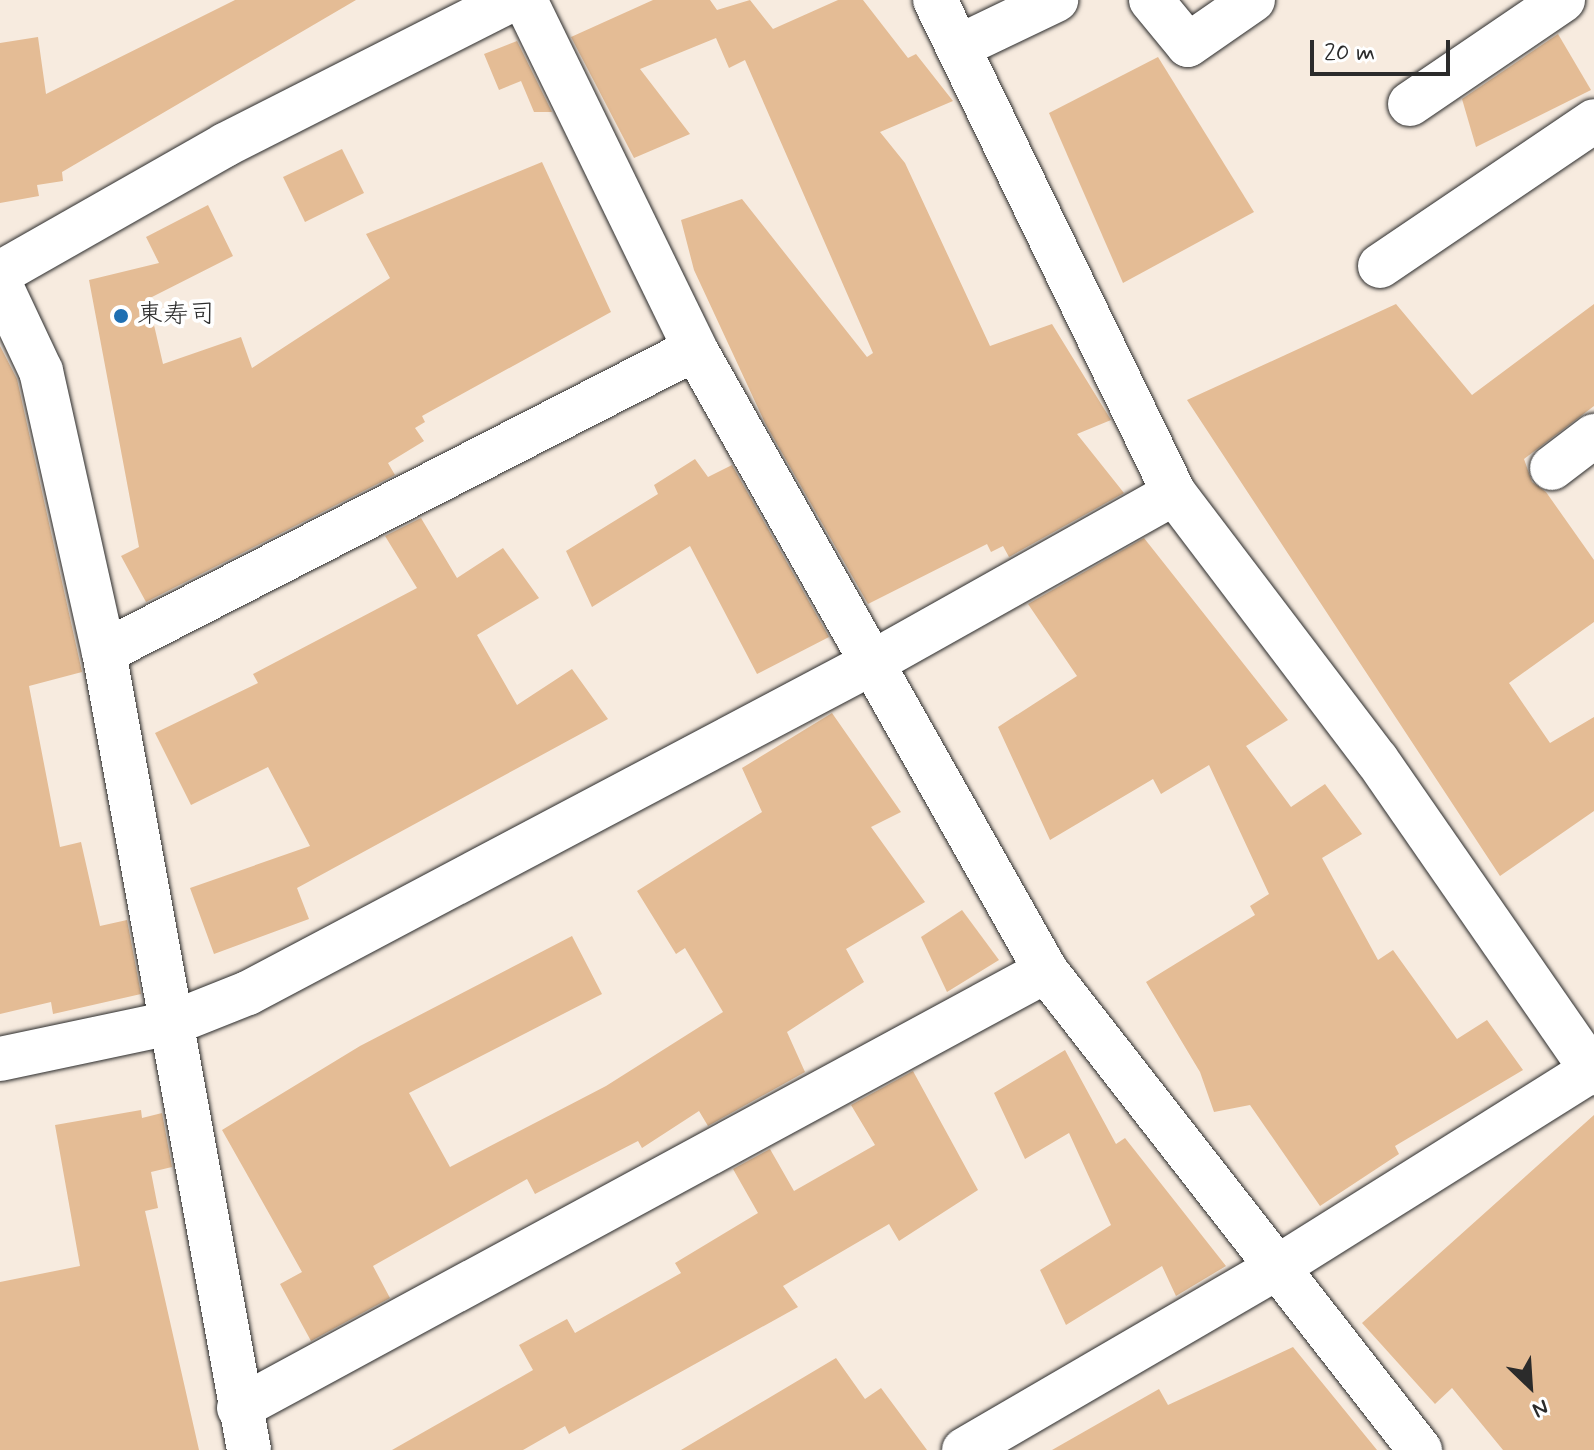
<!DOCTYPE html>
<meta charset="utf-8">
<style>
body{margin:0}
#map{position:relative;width:1594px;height:1450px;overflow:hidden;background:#f7ebdf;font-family:Mynerve,"Klee One",sans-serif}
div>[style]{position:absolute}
.building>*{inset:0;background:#e4bc95}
.roads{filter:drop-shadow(0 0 2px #2b2b2b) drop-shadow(0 0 2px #2b2b2b)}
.street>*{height:44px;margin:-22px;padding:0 22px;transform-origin:22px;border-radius:22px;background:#fff}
.secondary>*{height:44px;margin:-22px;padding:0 22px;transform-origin:22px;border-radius:22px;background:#fff}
.dots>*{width:22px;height:22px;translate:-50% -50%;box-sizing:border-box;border:4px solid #fff;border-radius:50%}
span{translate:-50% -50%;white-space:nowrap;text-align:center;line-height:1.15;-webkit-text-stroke:8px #fff;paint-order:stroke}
.poi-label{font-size:26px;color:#2b2b2b}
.left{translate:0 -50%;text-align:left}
.north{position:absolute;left:1490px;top:1346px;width:80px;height:80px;-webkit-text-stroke:6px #fff;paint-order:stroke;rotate:155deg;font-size:22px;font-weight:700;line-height:32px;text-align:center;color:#2b2b2b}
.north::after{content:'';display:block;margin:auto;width:28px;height:36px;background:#2b2b2b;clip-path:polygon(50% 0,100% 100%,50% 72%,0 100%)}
.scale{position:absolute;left:1310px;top:40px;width:140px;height:36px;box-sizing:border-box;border:4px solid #2b2b2b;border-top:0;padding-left:10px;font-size:24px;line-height:28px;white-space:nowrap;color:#2b2b2b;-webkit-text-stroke:6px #fff;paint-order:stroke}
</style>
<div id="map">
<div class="building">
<i style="clip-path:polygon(235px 0,356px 0,62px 172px,63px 181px,37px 185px,39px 196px,0 203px,0 43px,38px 37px,46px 94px)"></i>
<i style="clip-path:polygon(653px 0,710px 0,717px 10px,750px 0,773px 29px,838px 0,863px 0,908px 58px,916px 54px,953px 101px,880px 132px,905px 163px,990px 346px,1052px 324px,1111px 420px,1077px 434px,1124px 493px,1009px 557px,1003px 546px,991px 552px,987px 544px,868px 604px,765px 423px,694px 270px,681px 220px,742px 199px,867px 357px,873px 353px,745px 60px,729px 68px,716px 38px,640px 69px,690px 134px,634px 158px,571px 37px)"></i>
<i style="clip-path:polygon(1558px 34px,1591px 90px,1476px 147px,1462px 99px)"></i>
<i style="clip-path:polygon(517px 41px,552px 112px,534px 112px,521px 81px,499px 90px,484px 54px)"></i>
<i style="clip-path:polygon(1158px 57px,1254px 212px,1123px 283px,1049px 113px)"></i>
<i style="clip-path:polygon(342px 149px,364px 193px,305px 222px,283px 177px)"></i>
<i style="clip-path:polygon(542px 162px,611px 312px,422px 416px,425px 422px,415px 428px,424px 441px,388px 463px,395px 475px,146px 602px,121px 556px,139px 547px,89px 280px,159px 263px,146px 237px,208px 205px,233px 256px,148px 299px,163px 364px,241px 337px,252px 368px,390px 278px,366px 234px)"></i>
<i style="clip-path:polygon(1396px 304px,1472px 395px,1594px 304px,1594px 406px,1524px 459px,1532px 482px,1546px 492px,1594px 560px,1594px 622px,1509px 683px,1550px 743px,1594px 717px,1594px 811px,1500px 876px,1187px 400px)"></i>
<i style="clip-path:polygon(0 346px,17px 379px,82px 672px,29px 686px,60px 847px,81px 842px,100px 926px,127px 920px,141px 994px,53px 1014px,51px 1002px,0 1014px)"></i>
<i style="clip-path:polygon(695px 459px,708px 477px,732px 465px,829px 637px,757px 674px,690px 546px,592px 607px,566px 551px,658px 494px,654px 485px)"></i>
<i style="clip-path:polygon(421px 518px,457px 578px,503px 548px,539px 598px,477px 635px,517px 705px,572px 669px,608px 719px,297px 888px,309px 919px,214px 954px,190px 888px,310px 846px,268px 767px,191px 805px,155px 733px,258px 683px,253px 674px,417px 588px,385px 536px)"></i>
<i style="clip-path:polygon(1144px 538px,1288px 720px,1246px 746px,1291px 807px,1325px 784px,1362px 834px,1322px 858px,1378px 960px,1393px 950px,1457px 1039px,1487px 1020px,1523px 1070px,1395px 1146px,1399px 1154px,1320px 1206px,1250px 1105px,1214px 1112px,1200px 1072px,1146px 982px,1255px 915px,1250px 906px,1269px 894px,1209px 765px,1161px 794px,1153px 779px,1050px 840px,998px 727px,1077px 676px,1028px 604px)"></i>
<i style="clip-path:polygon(832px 713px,901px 812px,871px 827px,925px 902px,846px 949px,864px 982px,787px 1032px,805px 1072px,708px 1126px,699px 1111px,642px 1148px,638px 1141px,535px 1194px,527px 1179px,373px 1266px,390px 1298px,311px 1341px,280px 1284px,302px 1272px,222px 1130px,360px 1046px,572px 936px,602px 994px,409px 1093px,450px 1167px,606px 1086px,723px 1012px,685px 948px,676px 954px,637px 891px,762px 812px,742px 768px)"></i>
<i style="clip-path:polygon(962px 910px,999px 960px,947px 992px,921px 937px)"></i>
<i style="clip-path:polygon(1065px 1050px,1116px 1144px,1125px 1138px,1226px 1266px,1176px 1296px,1162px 1266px,1066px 1325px,1040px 1270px,1111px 1225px,1069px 1133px,1025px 1159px,994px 1093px)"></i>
<i style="clip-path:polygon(913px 1071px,978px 1190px,899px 1241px,889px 1224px,783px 1286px,798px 1307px,569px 1434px,565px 1426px,523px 1450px,392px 1450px,533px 1370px,519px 1345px,567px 1319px,575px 1333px,681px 1273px,675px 1263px,758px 1213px,733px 1169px,770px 1149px,794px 1191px,875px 1145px,851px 1105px)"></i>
<i style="clip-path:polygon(141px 1110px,142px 1118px,162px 1113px,172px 1167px,151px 1172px,158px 1208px,145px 1211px,199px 1450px,0 1450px,0 1282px,80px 1266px,55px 1125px)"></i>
<i style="clip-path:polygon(1594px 1115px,1594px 1450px,1503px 1450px,1452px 1388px,1435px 1404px,1362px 1323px)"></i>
<i style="clip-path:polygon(1293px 1347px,1377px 1450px,1052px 1450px,1159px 1389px,1168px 1405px)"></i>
<i style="clip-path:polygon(836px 1358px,865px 1399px,881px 1388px,927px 1450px,681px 1450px)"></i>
</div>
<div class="roads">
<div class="street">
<i style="left:525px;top:0;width:388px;rotate:64deg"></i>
<i style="left:695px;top:349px;width:714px;rotate:60.56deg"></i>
<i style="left:1046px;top:971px;width:608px;rotate:52.02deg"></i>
<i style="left:1151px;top:0;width:58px;rotate:50.6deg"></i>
<i style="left:1188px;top:45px;width:79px;rotate:-34.7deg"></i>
<i style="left:958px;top:47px;width:109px;rotate:-25.6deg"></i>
<i style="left:1410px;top:104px;width:185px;rotate:-34.2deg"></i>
<i style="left:1380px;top:266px;width:258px;rotate:-34.1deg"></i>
<i style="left:0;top:284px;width:96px;rotate:64.8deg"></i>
<i style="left:41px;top:371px;width:288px;rotate:77.4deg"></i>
<i style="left:104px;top:652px;width:811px;rotate:79.7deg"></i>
<i style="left:1552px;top:468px;width:53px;rotate:-37.3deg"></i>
<i style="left:104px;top:652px;width:664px;rotate:-27.14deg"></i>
<i style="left:0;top:1059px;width:179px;rotate:-11.9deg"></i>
<i style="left:175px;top:1022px;width:79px;rotate:-21.7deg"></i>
<i style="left:248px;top:993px;width:701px;rotate:-27.88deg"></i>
<i style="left:868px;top:665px;width:351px;rotate:-29.3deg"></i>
<i style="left:239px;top:1408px;width:918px;rotate:-28.44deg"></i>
<i style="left:964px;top:1450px;width:358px;rotate:-30.2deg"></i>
<i style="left:1273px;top:1270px;width:379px;rotate:-32.1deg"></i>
</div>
<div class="secondary">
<i style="left:935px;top:0;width:548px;rotate:64.14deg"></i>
<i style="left:1174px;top:493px;width:335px;rotate:52.8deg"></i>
<i style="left:1377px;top:760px;width:381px;rotate:55.3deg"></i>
<i style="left:0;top:273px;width:259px;rotate:-29.6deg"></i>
<i style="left:225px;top:145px;width:321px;rotate:-26.9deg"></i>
</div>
</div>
<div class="dots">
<i style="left:121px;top:316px;background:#1f6fb2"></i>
</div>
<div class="poi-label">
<span class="left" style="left:137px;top:316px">東寿司</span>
</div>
<div class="north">N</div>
<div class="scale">20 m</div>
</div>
